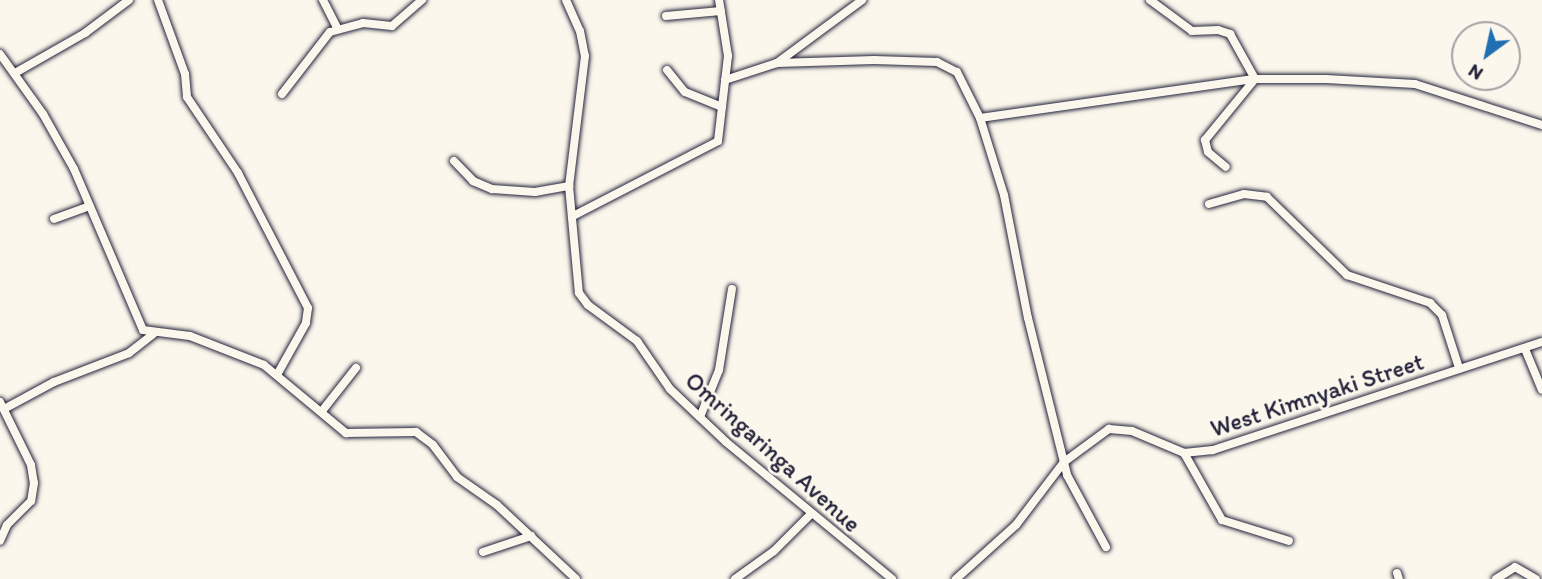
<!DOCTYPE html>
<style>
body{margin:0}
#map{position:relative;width:1542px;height:579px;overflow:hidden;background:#fbf7ec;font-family:Itim,sans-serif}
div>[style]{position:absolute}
.roads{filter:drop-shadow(0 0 2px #22223b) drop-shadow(0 0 2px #22223b)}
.minor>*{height:8px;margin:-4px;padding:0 4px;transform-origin:4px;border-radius:4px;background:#fbf7ec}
span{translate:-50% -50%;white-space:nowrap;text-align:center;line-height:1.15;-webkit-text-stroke:6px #fbf7ec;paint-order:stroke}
.street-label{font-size:24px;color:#22223b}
.north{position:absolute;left:1451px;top:21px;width:70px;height:70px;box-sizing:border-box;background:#fbf7ec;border:2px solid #a4a2a5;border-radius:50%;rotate:213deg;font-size:19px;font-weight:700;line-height:28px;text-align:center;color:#22223b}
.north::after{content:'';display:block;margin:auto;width:24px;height:32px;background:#1f6fb2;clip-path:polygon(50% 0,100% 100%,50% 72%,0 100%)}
</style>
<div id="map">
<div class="roads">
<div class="minor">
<i style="left:158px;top:0;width:79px;rotate:70deg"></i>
<i style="left:185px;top:74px;width:23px;rotate:85deg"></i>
<i style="left:187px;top:97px;width:92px;rotate:56.1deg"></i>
<i style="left:238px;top:173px;width:152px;rotate:62.6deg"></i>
<i style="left:308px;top:308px;width:15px;rotate:98deg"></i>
<i style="left:306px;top:323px;width:57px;rotate:119.2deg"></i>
<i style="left:323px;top:0;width:33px;rotate:63deg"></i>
<i style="left:566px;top:0;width:34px;rotate:66deg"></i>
<i style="left:580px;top:31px;width:25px;rotate:79deg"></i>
<i style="left:585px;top:56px;width:131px;rotate:97deg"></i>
<i style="left:569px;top:186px;width:107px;rotate:84.7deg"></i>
<i style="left:579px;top:293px;width:15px;rotate:53deg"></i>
<i style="left:588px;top:305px;width:61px;rotate:36.3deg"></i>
<i style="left:637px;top:341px;width:58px;rotate:55.5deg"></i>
<i style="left:670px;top:389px;width:77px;rotate:43.4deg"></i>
<i style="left:726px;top:442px;width:215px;rotate:39.5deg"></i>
<i style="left:1150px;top:0;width:52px;rotate:36.4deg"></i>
<i style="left:1192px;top:31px;width:26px;rotate:-2deg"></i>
<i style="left:1218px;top:30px;width:13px;rotate:18deg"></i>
<i style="left:1230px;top:34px;width:51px;rotate:60.9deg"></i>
<i style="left:1255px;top:79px;width:79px;rotate:129.3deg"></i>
<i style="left:1205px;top:140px;width:12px;rotate:76deg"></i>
<i style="left:1208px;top:152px;width:23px;rotate:40deg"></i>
<i style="left:666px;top:16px;width:55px;rotate:-5.2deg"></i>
<i style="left:0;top:54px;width:74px;rotate:54.4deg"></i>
<i style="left:43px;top:114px;width:63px;rotate:60.6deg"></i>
<i style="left:74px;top:169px;width:175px;rotate:66.8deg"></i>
<i style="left:143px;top:330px;width:47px;rotate:7.3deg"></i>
<i style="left:190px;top:336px;width:79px;rotate:21.4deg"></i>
<i style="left:264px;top:365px;width:107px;rotate:39.7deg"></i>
<i style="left:346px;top:433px;width:70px;rotate:-0.8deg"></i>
<i style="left:416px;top:432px;width:21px;rotate:37deg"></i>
<i style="left:433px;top:445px;width:40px;rotate:53deg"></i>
<i style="left:457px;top:477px;width:49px;rotate:35deg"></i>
<i style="left:497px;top:505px;width:108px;rotate:43.1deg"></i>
<i style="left:777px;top:63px;width:106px;rotate:-36.5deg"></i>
<i style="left:667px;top:70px;width:28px;rotate:51deg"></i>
<i style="left:685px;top:92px;width:40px;rotate:22deg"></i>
<i style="left:15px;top:73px;width:81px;rotate:-29.7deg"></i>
<i style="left:85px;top:33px;width:55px;rotate:-36.9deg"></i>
<i style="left:725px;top:80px;width:55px;rotate:-18.1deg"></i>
<i style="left:777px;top:63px;width:97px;rotate:-1.8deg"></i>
<i style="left:874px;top:60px;width:63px;rotate:1.8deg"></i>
<i style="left:937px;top:62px;width:22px;rotate:27deg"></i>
<i style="left:957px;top:72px;width:51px;rotate:63.4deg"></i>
<i style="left:980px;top:118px;width:81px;rotate:72.7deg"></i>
<i style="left:1004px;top:195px;width:125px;rotate:79deg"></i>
<i style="left:1028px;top:318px;width:162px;rotate:76deg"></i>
<i style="left:1067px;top:475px;width:82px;rotate:61.6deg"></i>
<i style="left:282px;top:94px;width:78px;rotate:-52.3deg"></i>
<i style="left:330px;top:32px;width:34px;rotate:-15deg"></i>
<i style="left:363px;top:23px;width:29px;rotate:6deg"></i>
<i style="left:392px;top:26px;width:40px;rotate:-41deg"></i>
<i style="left:980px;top:118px;width:278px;rotate:-8.1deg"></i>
<i style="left:1255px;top:79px;width:71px"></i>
<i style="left:1326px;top:79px;width:89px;rotate:3.2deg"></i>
<i style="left:1415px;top:84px;width:133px;rotate:17.9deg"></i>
<i style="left:454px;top:161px;width:28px;rotate:46deg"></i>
<i style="left:473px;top:181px;width:21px;rotate:23deg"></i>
<i style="left:492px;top:189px;width:43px;rotate:4deg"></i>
<i style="left:535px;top:192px;width:35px;rotate:-10deg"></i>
<i style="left:1209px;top:204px;width:36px;rotate:-16deg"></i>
<i style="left:1244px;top:194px;width:23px;rotate:7deg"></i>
<i style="left:1267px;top:197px;width:112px;rotate:44.3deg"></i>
<i style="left:1347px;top:275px;width:88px;rotate:18.6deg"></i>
<i style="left:1430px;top:303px;width:17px;rotate:45deg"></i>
<i style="left:1442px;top:315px;width:56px;rotate:72.2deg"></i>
<i style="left:573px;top:216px;width:163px;rotate:-27.3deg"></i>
<i style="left:718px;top:141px;width:86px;rotate:-83.3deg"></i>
<i style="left:728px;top:56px;width:57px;rotate:-99.1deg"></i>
<i style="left:54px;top:219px;width:38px;rotate:-20deg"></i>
<i style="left:1525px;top:349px;width:44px;rotate:67.5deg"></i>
<i style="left:0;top:402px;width:70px;rotate:63.8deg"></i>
<i style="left:31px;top:465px;width:18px;rotate:81deg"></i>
<i style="left:34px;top:483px;width:18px;rotate:99deg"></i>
<i style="left:31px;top:501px;width:34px;rotate:135deg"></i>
<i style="left:7px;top:525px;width:17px;rotate:114deg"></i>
<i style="left:4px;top:409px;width:57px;rotate:-28.4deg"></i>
<i style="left:54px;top:382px;width:80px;rotate:-21.1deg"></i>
<i style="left:129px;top:353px;width:31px;rotate:-38deg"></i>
<i style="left:322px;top:411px;width:55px;rotate:-51.7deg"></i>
<i style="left:700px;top:417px;width:51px;rotate:-68deg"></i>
<i style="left:719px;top:370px;width:82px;rotate:-80.9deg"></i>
<i style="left:1184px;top:453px;width:77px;rotate:60.4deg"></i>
<i style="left:1222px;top:520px;width:70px;rotate:17.4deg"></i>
<i style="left:483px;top:552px;width:51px;rotate:-18.4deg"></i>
<i style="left:1397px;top:573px;width:6px;rotate:72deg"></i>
<i style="left:735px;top:579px;width:48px;rotate:-35.7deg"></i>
<i style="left:774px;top:551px;width:51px;rotate:-45deg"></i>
<i style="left:956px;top:579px;width:81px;rotate:-42deg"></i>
<i style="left:1016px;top:525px;width:79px;rotate:-52.7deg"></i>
<i style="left:1064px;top:462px;width:56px;rotate:-36.3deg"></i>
<i style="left:1109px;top:429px;width:23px;rotate:5deg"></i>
<i style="left:1132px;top:431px;width:56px;rotate:22.9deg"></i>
<i style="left:1184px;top:453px;width:29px;rotate:-6deg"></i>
<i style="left:1213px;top:450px;width:346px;rotate:-18.2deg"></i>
<i style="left:1496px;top:579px;width:22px;rotate:-32deg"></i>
<i style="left:1515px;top:567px;width:24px;rotate:30deg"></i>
</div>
</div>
<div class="street-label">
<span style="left:1317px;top:395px;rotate:-18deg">West Kimnyaki Street</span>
<span style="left:773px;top:452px;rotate:42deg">Omringaringa Avenue</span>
</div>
<div class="north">N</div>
</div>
